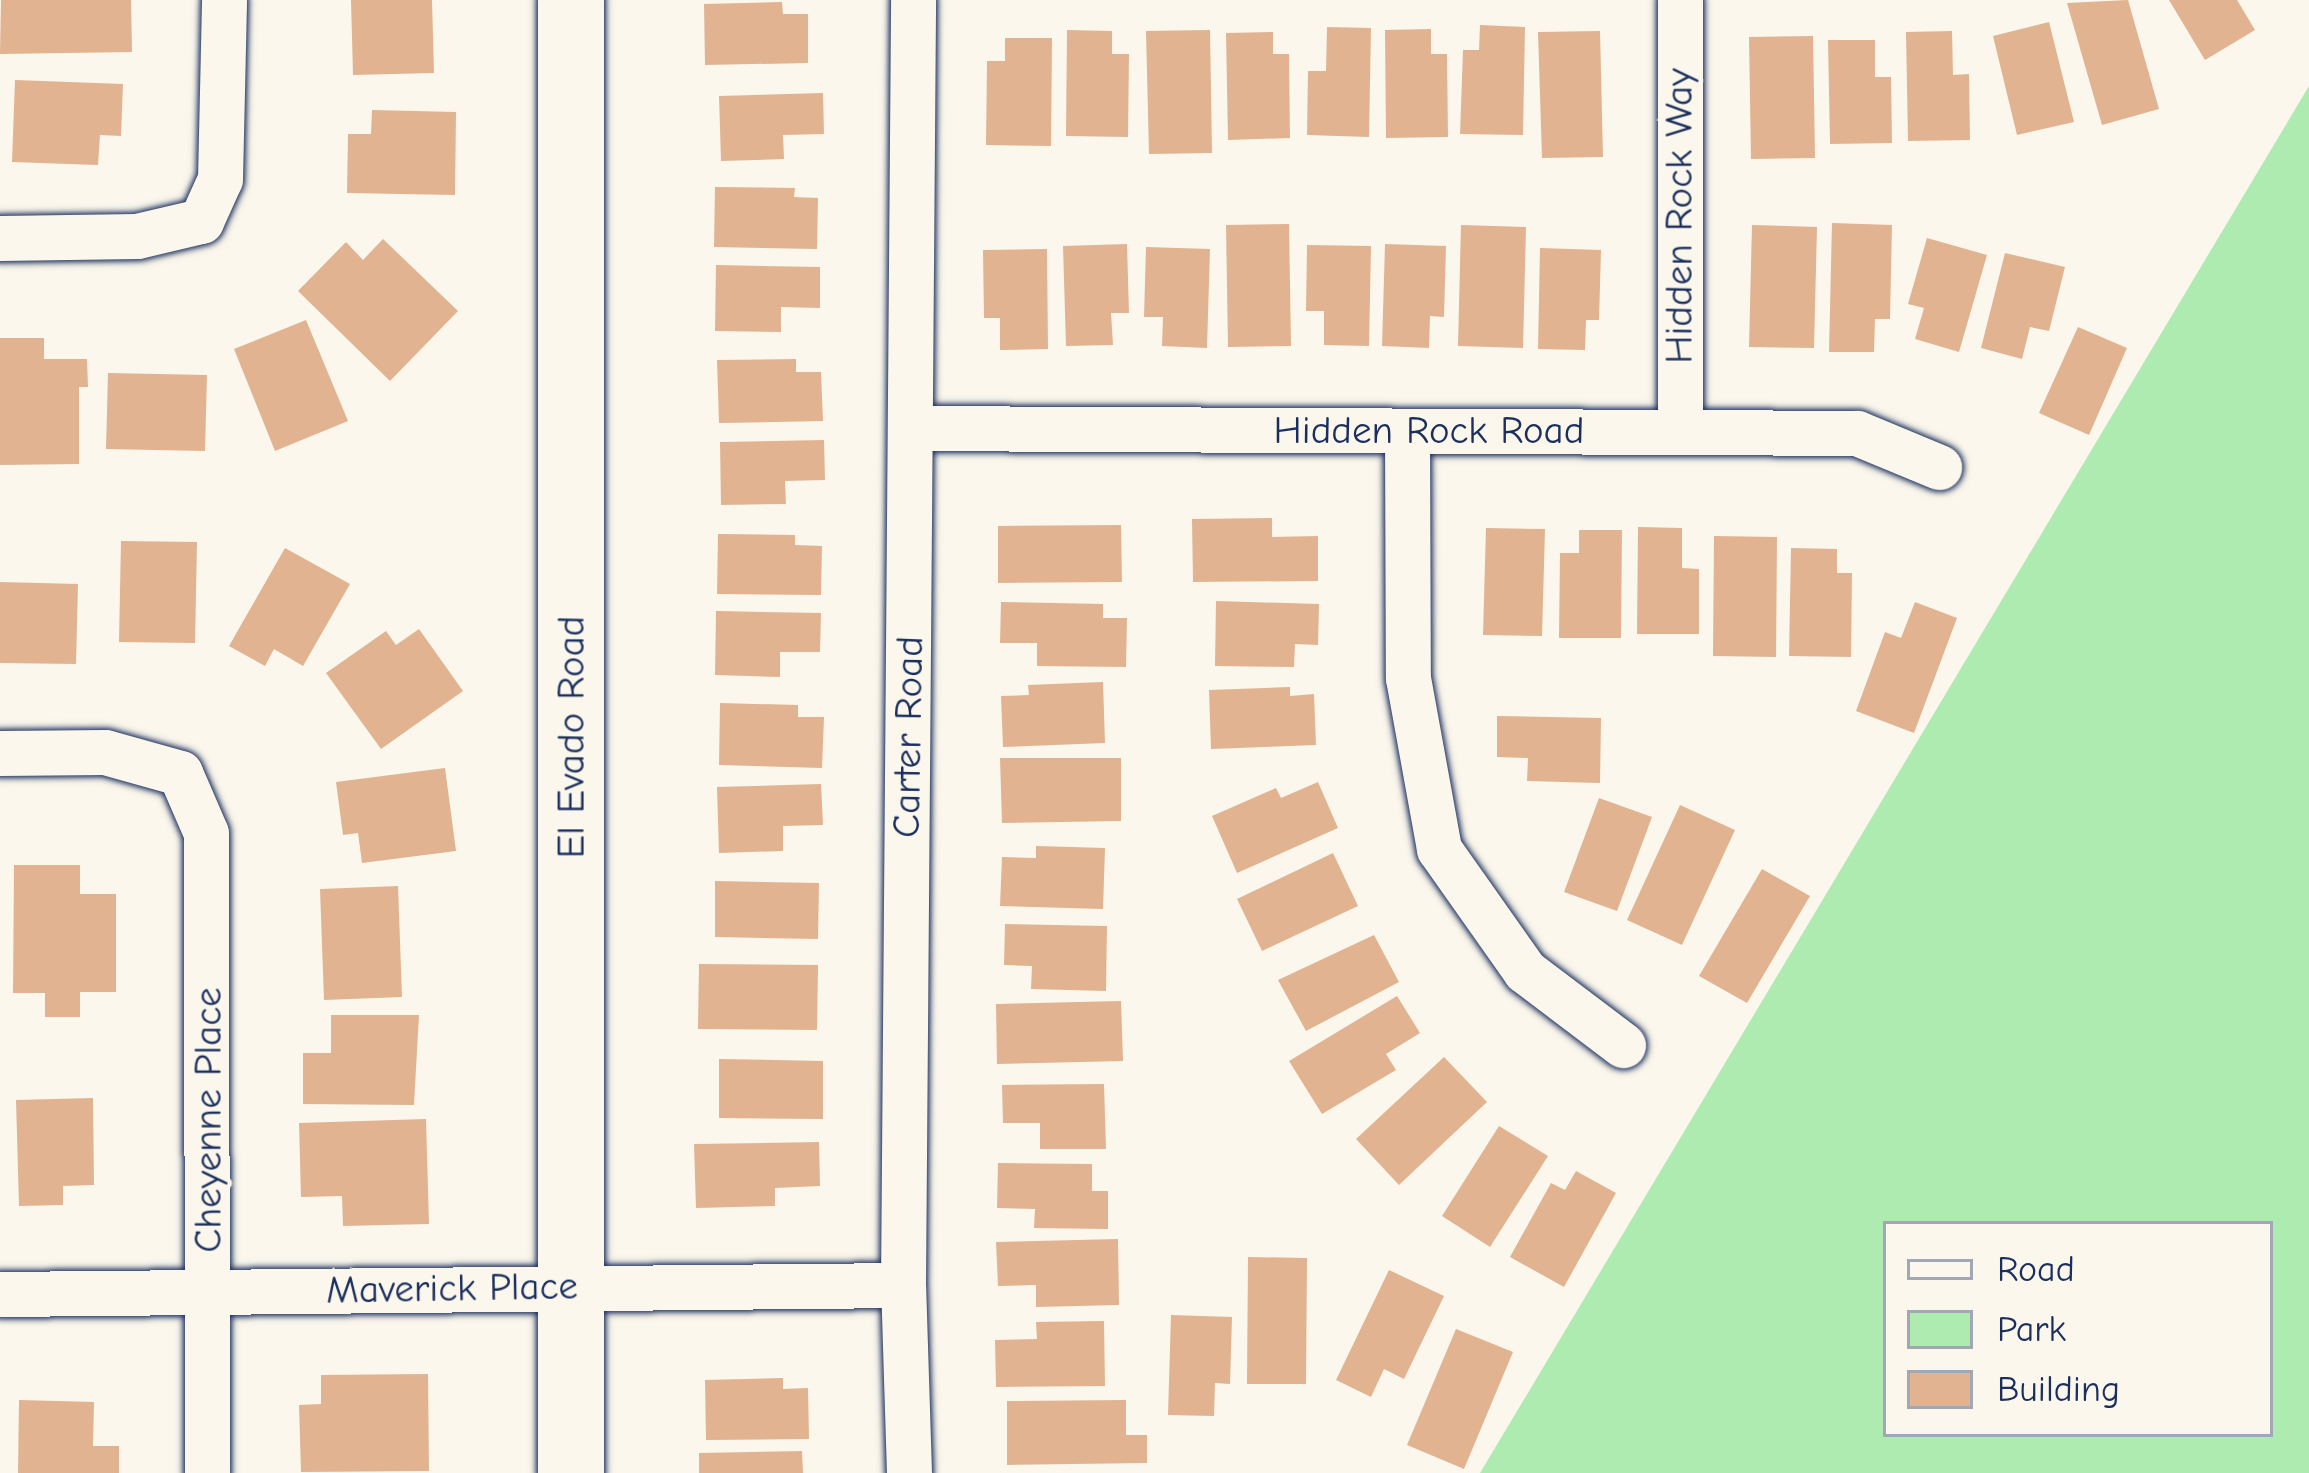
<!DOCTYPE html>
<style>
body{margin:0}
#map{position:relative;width:2309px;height:1473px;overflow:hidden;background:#fbf7ec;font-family:"Comic Neue",sans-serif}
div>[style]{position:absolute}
.green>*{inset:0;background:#aeebb1}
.building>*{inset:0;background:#e1b391}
.roads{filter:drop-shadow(0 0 3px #1b2f5e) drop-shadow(0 0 3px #1b2f5e)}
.minor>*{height:45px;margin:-22.5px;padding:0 22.5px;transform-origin:22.5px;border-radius:22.5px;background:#fbf7ec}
.secondary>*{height:66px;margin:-33px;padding:0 33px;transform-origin:33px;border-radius:33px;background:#fbf7ec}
span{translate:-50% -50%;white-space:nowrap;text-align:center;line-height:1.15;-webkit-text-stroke:9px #fbf7ec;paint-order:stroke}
.street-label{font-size:39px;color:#1b2f5e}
.legend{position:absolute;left:1883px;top:1221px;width:390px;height:216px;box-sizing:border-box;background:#fbf7ec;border:3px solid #a1a7b3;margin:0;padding:15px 21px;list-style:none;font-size:36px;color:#1b2f5e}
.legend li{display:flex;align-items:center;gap:24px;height:60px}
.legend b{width:60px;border:3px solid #a1a7b3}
</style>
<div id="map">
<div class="green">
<i style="clip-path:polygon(evenodd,2309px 86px,2309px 1473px,1480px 1473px,2309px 86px,1886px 1224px,2270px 1224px,2270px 1434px,1886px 1434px,1886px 1224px)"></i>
</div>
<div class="building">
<i style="clip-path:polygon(1px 0,131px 0,132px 52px,0 54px)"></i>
<i style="clip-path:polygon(351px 0,432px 0,434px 73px,353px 75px)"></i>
<i style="clip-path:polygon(2128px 0,2159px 109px,2102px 125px,2067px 3px)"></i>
<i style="clip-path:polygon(2169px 0,2237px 0,2255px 30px,2205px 60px)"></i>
<i style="clip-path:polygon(782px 2px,783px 14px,808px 14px,808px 63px,705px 65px,704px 4px)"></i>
<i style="clip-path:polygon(2049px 22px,2074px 122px,2017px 135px,1993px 36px)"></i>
<i style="clip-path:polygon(1480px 25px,1525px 27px,1523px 135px,1460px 134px,1463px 50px,1479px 50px)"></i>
<i style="clip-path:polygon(1327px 27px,1371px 28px,1369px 137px,1307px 135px,1308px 71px,1326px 71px)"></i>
<i style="clip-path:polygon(1431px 29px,1431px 54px,1447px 54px,1448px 137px,1386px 138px,1385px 30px)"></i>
<i style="clip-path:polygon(1067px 30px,1112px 31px,1112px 54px,1129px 54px,1128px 137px,1066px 136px)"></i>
<i style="clip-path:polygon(1210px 30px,1212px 153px,1149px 154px,1146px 31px)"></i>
<i style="clip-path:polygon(1600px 31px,1603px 157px,1542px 158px,1538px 32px)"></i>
<i style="clip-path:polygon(1952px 31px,1953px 75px,1969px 74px,1970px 140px,1908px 141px,1906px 32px)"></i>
<i style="clip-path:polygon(1273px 32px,1273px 54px,1289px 54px,1290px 138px,1228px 140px,1226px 33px)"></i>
<i style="clip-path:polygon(1813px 36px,1815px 158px,1751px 159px,1749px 37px)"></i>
<i style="clip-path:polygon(1005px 38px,1052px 38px,1051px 146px,986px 145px,987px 61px,1005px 61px)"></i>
<i style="clip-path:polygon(1828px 40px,1875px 40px,1875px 77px,1891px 77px,1892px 143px,1830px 144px)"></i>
<i style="clip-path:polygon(15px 80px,123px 84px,121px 136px,100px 135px,98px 165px,12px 162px)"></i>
<i style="clip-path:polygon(823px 93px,824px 134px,783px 135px,784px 159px,721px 161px,719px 96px)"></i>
<i style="clip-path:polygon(372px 110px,456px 112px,455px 195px,347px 193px,348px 134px,371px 134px)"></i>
<i style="clip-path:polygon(715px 187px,795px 188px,794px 197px,818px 198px,817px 249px,714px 247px)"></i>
<i style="clip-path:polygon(1832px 223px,1892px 225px,1890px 319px,1875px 319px,1874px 352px,1829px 352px)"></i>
<i style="clip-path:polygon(1289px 224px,1291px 346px,1228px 347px,1226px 225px)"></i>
<i style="clip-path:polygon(1461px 225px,1526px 227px,1523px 348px,1458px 346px)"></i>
<i style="clip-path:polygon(1752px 225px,1817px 227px,1814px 348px,1749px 347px)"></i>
<i style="clip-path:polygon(1927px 238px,1987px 255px,1959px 352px,1915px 339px,1924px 308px,1908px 304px)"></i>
<i style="clip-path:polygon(383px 239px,458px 311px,390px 381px,298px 291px,346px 242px,363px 260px)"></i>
<i style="clip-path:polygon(1127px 244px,1129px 313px,1111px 313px,1113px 345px,1066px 346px,1063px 246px)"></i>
<i style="clip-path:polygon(1385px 244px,1446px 246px,1444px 317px,1430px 316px,1429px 348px,1382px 346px)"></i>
<i style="clip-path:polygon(1307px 245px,1371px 246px,1369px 346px,1324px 345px,1324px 311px,1306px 311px)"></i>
<i style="clip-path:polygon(1146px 247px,1210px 249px,1207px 348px,1162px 346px,1163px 317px,1144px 317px)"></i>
<i style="clip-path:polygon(1540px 248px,1601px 250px,1599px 320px,1586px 320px,1585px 350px,1538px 349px)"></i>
<i style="clip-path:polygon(1047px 249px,1048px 349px,1000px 350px,1000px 318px,984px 318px,983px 250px)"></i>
<i style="clip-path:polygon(2005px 253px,2065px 267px,2049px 331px,2030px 327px,2022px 359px,1981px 348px)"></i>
<i style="clip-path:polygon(716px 265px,820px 267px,820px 308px,781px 307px,781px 332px,715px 331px)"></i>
<i style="clip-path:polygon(306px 320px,348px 421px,275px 451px,234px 349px)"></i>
<i style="clip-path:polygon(2078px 327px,2127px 348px,2089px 435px,2039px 413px)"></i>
<i style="clip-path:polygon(0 338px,44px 338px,44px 359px,87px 359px,88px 387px,79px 387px,79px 464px,0 465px)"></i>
<i style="clip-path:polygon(796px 359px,796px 372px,821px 372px,823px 421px,719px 423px,717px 360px)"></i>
<i style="clip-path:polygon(108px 373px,207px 375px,205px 451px,106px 449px)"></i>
<i style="clip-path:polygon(824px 440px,825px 480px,785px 481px,786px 504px,721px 505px,720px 442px)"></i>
<i style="clip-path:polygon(1272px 518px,1272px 537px,1318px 536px,1318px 581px,1193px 582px,1192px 519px)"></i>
<i style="clip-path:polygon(1121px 525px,1122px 582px,998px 583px,998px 526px)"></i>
<i style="clip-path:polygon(1638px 527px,1682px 528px,1682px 568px,1699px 569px,1699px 634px,1637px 634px)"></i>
<i style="clip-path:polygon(1486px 528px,1545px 529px,1542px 636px,1483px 635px)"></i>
<i style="clip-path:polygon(1579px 530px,1622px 530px,1621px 638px,1559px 638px,1560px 553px,1579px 553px)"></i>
<i style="clip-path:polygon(718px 534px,795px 535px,795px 545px,822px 546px,821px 595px,717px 594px)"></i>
<i style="clip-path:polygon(1714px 536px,1777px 537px,1776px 657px,1713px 656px)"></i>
<i style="clip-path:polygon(121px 541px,197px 542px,195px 643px,119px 642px)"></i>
<i style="clip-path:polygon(285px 548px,350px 584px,303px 666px,274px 649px,265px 666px,229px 646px)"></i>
<i style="clip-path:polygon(1791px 548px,1837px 549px,1837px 573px,1852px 573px,1851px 657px,1789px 656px)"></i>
<i style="clip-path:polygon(0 582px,78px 584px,76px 664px,0 663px)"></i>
<i style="clip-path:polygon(1216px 601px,1319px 604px,1318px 645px,1295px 644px,1294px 667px,1215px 666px)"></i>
<i style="clip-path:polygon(1001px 602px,1103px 604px,1103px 618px,1127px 618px,1126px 667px,1037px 666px,1037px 643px,1000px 643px)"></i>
<i style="clip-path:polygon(1915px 602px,1957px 618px,1914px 733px,1856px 711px,1885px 632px,1901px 638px)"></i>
<i style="clip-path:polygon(716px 611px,821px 613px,820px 652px,780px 652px,780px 677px,715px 675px)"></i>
<i style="clip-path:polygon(419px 629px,463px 691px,381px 749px,326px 673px,386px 631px,396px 645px)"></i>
<i style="clip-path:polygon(1103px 682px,1105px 743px,1003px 747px,1001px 696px,1029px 695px,1028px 685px)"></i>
<i style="clip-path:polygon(1290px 687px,1290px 696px,1314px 694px,1316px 745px,1211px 749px,1209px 690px)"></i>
<i style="clip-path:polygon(720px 703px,798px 705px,798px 717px,824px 717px,822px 768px,719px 765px)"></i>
<i style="clip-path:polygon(1497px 716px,1601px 718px,1600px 783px,1527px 781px,1528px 758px,1497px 757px)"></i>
<i style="clip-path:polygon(1000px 758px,1121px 758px,1121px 821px,1002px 823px)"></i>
<i style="clip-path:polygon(445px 768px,456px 851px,362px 863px,358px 833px,343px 835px,336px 782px)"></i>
<i style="clip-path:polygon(1318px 782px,1338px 828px,1237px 873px,1212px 816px,1276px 788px,1281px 798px)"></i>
<i style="clip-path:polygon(821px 784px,823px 825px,783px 826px,783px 851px,719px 853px,717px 787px)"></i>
<i style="clip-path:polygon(1599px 798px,1652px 817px,1617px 911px,1564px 892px)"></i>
<i style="clip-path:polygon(1680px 805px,1735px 830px,1682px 945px,1627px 920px)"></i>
<i style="clip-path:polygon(1036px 846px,1105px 848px,1103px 909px,1000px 906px,1002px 857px,1036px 858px)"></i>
<i style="clip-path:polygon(1333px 853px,1358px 906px,1262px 951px,1237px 899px)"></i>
<i style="clip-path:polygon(14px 865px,80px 865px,80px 894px,116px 894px,116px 992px,80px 992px,80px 1017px,45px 1017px,45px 993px,13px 993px)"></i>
<i style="clip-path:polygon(1762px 869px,1810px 896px,1747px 1003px,1699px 976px)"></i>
<i style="clip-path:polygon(715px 881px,819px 883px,818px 939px,715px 937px)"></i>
<i style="clip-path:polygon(398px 886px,402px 997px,324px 1000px,320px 889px)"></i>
<i style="clip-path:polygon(1005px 924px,1107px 926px,1106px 991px,1031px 989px,1032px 966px,1004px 965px)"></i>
<i style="clip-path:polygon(1374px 935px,1399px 982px,1306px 1031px,1278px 980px)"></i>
<i style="clip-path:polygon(699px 964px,818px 965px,817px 1030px,698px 1029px)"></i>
<i style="clip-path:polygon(1397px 996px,1420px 1033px,1386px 1054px,1396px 1070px,1322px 1114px,1289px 1061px)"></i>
<i style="clip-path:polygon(1121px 1001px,1123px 1061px,997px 1064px,996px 1004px)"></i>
<i style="clip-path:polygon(331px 1015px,419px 1015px,414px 1105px,303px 1104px,303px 1053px,331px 1053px)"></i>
<i style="clip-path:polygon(1444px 1057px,1487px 1102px,1399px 1185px,1356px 1139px)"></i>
<i style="clip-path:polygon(719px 1059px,823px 1061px,823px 1119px,719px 1118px)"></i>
<i style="clip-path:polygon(1104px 1084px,1106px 1149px,1040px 1149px,1040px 1123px,1003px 1123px,1002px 1085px)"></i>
<i style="clip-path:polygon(93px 1098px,94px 1185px,63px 1186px,63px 1205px,19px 1206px,16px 1100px)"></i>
<i style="clip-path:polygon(426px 1119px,429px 1224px,343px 1226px,342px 1196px,301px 1197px,299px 1123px)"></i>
<i style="clip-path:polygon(1499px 1126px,1548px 1156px,1490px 1247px,1442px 1216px)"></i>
<i style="clip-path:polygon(819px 1142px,820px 1186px,775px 1188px,775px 1206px,696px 1208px,694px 1144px)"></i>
<i style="clip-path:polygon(998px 1163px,1092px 1164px,1092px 1191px,1108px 1191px,1108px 1229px,1034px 1228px,1035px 1209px,997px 1208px)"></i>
<i style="clip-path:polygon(1576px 1171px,1616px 1193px,1564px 1287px,1510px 1257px,1551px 1183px,1565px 1190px)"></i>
<i style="clip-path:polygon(1118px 1239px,1119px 1305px,1036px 1307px,1036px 1285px,998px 1286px,996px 1242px)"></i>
<i style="clip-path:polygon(1248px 1257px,1307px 1258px,1306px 1384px,1247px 1384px)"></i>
<i style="clip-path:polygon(1389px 1270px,1444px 1296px,1404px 1379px,1384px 1369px,1371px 1397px,1336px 1380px)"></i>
<i style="clip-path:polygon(1171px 1315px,1232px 1317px,1230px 1384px,1215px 1383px,1214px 1416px,1168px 1415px)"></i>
<i style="clip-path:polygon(1104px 1321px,1105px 1386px,996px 1387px,995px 1340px,1037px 1339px,1036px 1322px)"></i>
<i style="clip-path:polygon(1456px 1329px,1513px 1352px,1464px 1469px,1407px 1445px)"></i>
<i style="clip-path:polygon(428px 1374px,429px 1471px,301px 1472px,299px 1405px,321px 1404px,321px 1375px)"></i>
<i style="clip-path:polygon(783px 1378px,783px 1389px,808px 1388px,809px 1439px,706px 1440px,705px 1380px)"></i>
<i style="clip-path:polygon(19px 1400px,94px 1402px,93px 1446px,119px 1446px,119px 1473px,18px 1473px)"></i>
<i style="clip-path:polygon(1126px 1400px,1126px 1435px,1147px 1435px,1147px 1463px,1007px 1465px,1007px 1401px)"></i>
<i style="clip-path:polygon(802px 1451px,803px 1473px,699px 1473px,699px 1453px)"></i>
</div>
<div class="roads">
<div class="minor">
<i style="left:0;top:238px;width:137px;rotate:-0.8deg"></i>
<i style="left:137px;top:236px;width:66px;rotate:-13.2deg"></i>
<i style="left:201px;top:221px;width:46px;rotate:-65.7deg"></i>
<i style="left:220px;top:179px;width:179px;rotate:-88.7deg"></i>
<i style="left:912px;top:428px;width:945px;rotate:0.3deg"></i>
<i style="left:1857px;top:433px;width:89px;rotate:22.5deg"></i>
<i style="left:1407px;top:431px;width:247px;rotate:89.8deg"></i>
<i style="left:1408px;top:678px;width:174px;rotate:79.7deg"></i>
<i style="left:1439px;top:849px;width:149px;rotate:54.8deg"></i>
<i style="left:1525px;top:971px;width:123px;rotate:37.1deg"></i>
<i style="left:1680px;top:432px;width:432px;rotate:-90deg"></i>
<i style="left:0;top:753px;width:105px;rotate:-0.5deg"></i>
<i style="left:105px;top:752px;width:78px;rotate:15.6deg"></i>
<i style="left:180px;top:773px;width:65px;rotate:66.6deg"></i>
<i style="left:206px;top:833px;width:640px;rotate:89.91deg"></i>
<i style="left:0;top:1294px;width:903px;rotate:-0.57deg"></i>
<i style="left:909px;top:1473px;width:188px;rotate:-91.8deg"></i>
<i style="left:903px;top:1285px;width:1285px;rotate:-89.55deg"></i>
</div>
<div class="secondary">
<i style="left:571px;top:1473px;width:1473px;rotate:-90deg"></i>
</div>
</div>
<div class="street-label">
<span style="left:1680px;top:216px;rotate:-90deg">Hidden Rock Way</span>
<span style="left:1429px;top:431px">Hidden Rock Road</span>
<span style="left:572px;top:737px;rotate:-90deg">El Evado Road</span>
<span style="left:909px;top:737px;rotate:-89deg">Carter Road</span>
<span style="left:209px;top:1120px;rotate:-90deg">Cheyenne Place</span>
<span style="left:452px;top:1289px;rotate:-1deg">Maverick Place</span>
</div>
<ul class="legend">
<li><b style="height:15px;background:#fbf7ec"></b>Road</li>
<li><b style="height:33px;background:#aeebb1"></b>Park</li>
<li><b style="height:33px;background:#e1b391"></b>Building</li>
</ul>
</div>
